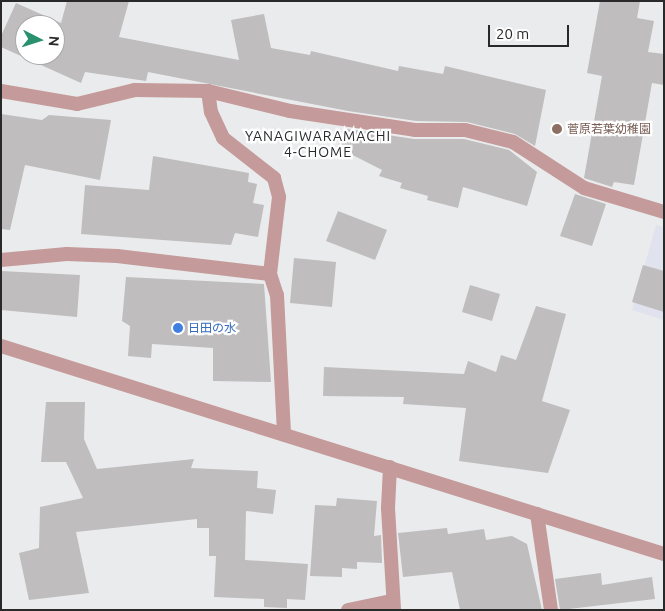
<!DOCTYPE html>
<meta charset="utf-8">
<style>
body{margin:0}
#map{position:relative;width:665px;height:611px;overflow:hidden;background:#eaebed;font-family:Ubuntu,"Noto Sans JP",sans-serif}
div>[style]{position:absolute}
.built>*{inset:0;background:#e0e3ed}
.building>*{inset:0;background:#bfbdbe}
.minor>*{height:14px;margin:-7px;padding:0 7px;transform-origin:7px;border-radius:7px;background:#c49a9a}
.tertiary>*{height:14px;margin:-7px;padding:0 7px;transform-origin:7px;border-radius:7px;background:#c49a9a}
.dots>*{width:14px;height:14px;translate:-50% -50%;box-sizing:border-box;border:2px solid #fff;border-radius:50%}
span{translate:-50% -50%;white-space:nowrap;text-align:center;line-height:1.15;-webkit-text-stroke:4.5px #fff;paint-order:stroke}
.education-label{font-size:12px;color:#785e54}
.left{translate:0 -50%;text-align:left}
.shop-label{font-size:12px;color:#366cbe}
.neighbourhood-label{font-size:14px;color:#28292b;letter-spacing:1px}
.frame{position:absolute;inset:0;border:2px solid #29292a;pointer-events:none}
.north{position:absolute;left:15px;top:15px;width:50px;height:50px;box-sizing:border-box;background:#fff;border:1px solid #a9a9aa;border-radius:50%;rotate:95deg;font-size:14px;font-weight:700;line-height:20px;text-align:center;color:#29292a}
.north::after{content:'';display:block;margin:auto;width:18px;height:22px;background:#2a916d;clip-path:polygon(50% 0,100% 100%,50% 72%,0 100%)}
.scale{position:absolute;left:488px;top:25px;width:81px;height:22px;box-sizing:border-box;border:2px solid #29292a;border-top:0;padding-left:6px;font-size:15px;line-height:18px;white-space:nowrap;color:#29292a;-webkit-text-stroke:4px #fff;paint-order:stroke}
</style>
<div id="map">
<div class="built">
<i style="clip-path:polygon(656px 225px,664px 227px,664px 320px,632px 310px)"></i>
</div>
<div class="building">
<i style="clip-path:polygon(evenodd,67px 1px,129px 1px,119px 37px,239px 60px,231px 20px,264px 14px,271px 48px,310px 55px,311px 51px,398px 71px,399px 66px,443px 74px,445px 66px,546px 90px,535px 146px,515px 134px,467px 122px,416px 121px,348px 111px,148px 72px,146px 81px,85px 72px,81px 83px,1px 47px,1px 36px,16px 3px,61px 23px,67px 1px,25px 25px,55px 25px,55px 55px,25px 55px,25px 25px)"></i>
<i style="clip-path:polygon(600px 1px,640px 1px,637px 18px,654px 21px,648px 52px,664px 54px,664px 85px,652px 83px,634px 185px,614px 182px,612px 187px,584px 178px,602px 76px,587px 73px)"></i>
<i style="clip-path:polygon(1px 114px,42px 120px,49px 115px,111px 120px,100px 180px,25px 165px,10px 230px,1px 229px)"></i>
<i style="clip-path:polygon(347px 129px,414px 139px,464px 139px,509px 150px,537px 172px,527px 206px,463px 187px,458px 208px,427px 200px,428px 196px,400px 188px,402px 183px,379px 176px,382px 170px,337px 147px)"></i>
<i style="clip-path:polygon(153px 156px,249px 173px,248px 182px,257px 184px,253px 203px,264px 205px,258px 237px,235px 233px,231px 245px,81px 234px,85px 185px,149px 190px)"></i>
<i style="clip-path:polygon(575px 194px,606px 204px,592px 246px,560px 236px)"></i>
<i style="clip-path:polygon(338px 211px,387px 230px,375px 260px,326px 241px)"></i>
<i style="clip-path:polygon(294px 258px,336px 262px,332px 307px,290px 303px)"></i>
<i style="clip-path:polygon(643px 265px,664px 271px,664px 312px,632px 302px)"></i>
<i style="clip-path:polygon(1px 271px,80px 275px,77px 317px,1px 310px)"></i>
<i style="clip-path:polygon(126px 277px,264px 284px,271px 382px,213px 381px,213px 348px,152px 344px,151px 358px,128px 356px,130px 326px,122px 321px)"></i>
<i style="clip-path:polygon(470px 285px,500px 294px,492px 321px,462px 312px)"></i>
<i style="clip-path:polygon(536px 306px,566px 314px,542px 401px,570px 410px,548px 473px,459px 461px,466px 408px,403px 404px,404px 397px,323px 396px,324px 367px,464px 374px,468px 361px,496px 372px,501px 355px,516px 360px)"></i>
<i style="clip-path:polygon(46px 402px,85px 402px,84px 439px,97px 469px,194px 459px,191px 468px,258px 471px,257px 488px,276px 490px,273px 514px,246px 511px,245px 560px,308px 564px,305px 600px,287px 599px,287px 608px,264px 607px,264px 599px,214px 597px,216px 556px,209px 556px,209px 528px,197px 528px,197px 519px,76px 532px,89px 593px,29px 600px,19px 553px,39px 548px,40px 507px,83px 498px,66px 462px,41px 462px)"></i>
<i style="clip-path:polygon(337px 498px,377px 501px,374px 536px,381px 535px,382px 563px,357px 562px,357px 569px,342px 568px,342px 577px,310px 576px,315px 505px,336px 506px)"></i>
<i style="clip-path:polygon(447px 528px,448px 534px,484px 529px,486px 540px,512px 536px,527px 544px,542px 610px,460px 610px,452px 572px,403px 577px,398px 533px)"></i>
<i style="clip-path:polygon(601px 573px,602px 585px,652px 577px,655px 599px,560px 610px,555px 579px)"></i>
</div>
<div class="minor">
<i style="left:1px;top:91px;width:77px;rotate:9.7deg"></i>
<i style="left:77px;top:104px;width:60px;rotate:-13.6deg"></i>
<i style="left:135px;top:90px;width:73px;rotate:0.8deg"></i>
<i style="left:208px;top:91px;width:84px;rotate:13.7deg"></i>
<i style="left:290px;top:111px;width:126px;rotate:8.6deg"></i>
<i style="left:415px;top:130px;width:50px"></i>
<i style="left:465px;top:130px;width:49px;rotate:14deg"></i>
<i style="left:513px;top:142px;width:85px;rotate:32.9deg"></i>
<i style="left:584px;top:188px;width:84px;rotate:16.7deg"></i>
<i style="left:208px;top:91px;width:21px;rotate:82deg"></i>
<i style="left:211px;top:112px;width:29px;rotate:65deg"></i>
<i style="left:223px;top:138px;width:65px;rotate:38.1deg"></i>
<i style="left:274px;top:178px;width:20px;rotate:75deg"></i>
<i style="left:279px;top:197px;width:78px;rotate:96.7deg"></i>
<i style="left:270px;top:274px;width:22px;rotate:72deg"></i>
<i style="left:277px;top:295px;width:140px;rotate:87.1deg"></i>
<i style="left:1px;top:260px;width:66px;rotate:-5.2deg"></i>
<i style="left:67px;top:254px;width:50px;rotate:2.3deg"></i>
<i style="left:117px;top:256px;width:154px;rotate:6.7deg"></i>
<i style="left:390px;top:467px;width:41px;rotate:92.8deg"></i>
<i style="left:388px;top:508px;width:102px;rotate:86.6deg"></i>
<i style="left:537px;top:514px;width:97px;rotate:81.7deg"></i>
<i style="left:348px;top:610px;width:45px;rotate:-11.6deg"></i>
</div>
<div class="tertiary">
<i style="left:1px;top:346px;width:695px;rotate:17.42deg"></i>
</div>
<div class="dots">
<i style="left:557px;top:129px;background:#8d6e63"></i>
<i style="left:178px;top:328px;background:#3f7fe0"></i>
</div>
<div class="education-label">
<span class="left" style="left:567px;top:129px">菅原若葉幼稚園</span>
</div>
<div class="shop-label">
<span class="left" style="left:188px;top:328px">日田の水</span>
</div>
<div class="neighbourhood-label">
<span style="left:318px;top:144px">YANAGIWARAMACHI<br>4-CHOME</span>
</div>
<div class="frame"></div>
<div class="north">N</div>
<div class="scale">20 m</div>
</div>
